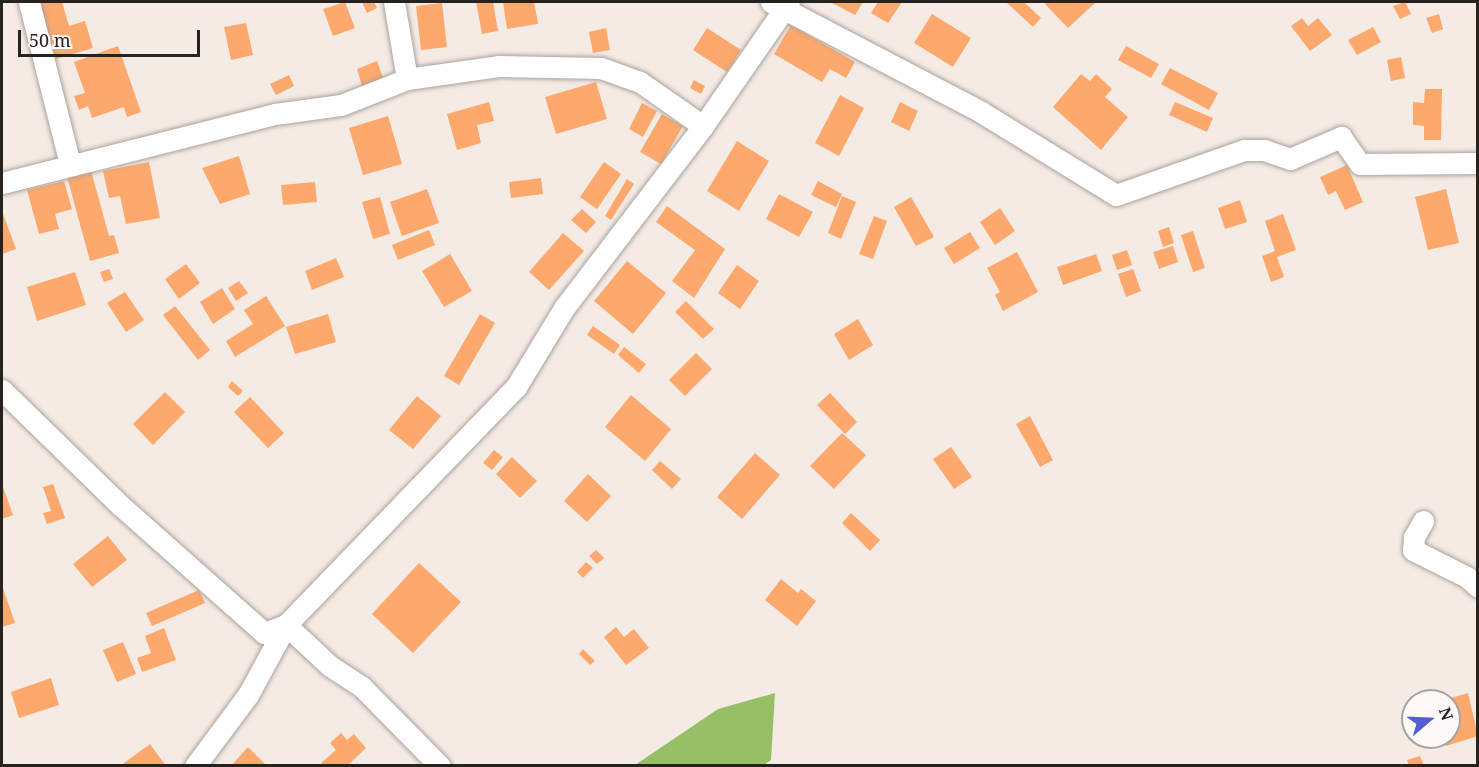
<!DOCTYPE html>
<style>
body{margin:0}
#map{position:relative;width:1479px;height:767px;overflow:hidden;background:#f5ebe5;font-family:"Noto Serif",serif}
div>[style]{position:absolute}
.forest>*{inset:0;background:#97bf66}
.building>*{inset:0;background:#fda86c}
.roads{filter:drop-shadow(0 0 2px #aca29c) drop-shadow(0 0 2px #aca29c)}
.street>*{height:21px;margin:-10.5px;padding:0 10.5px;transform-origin:10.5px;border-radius:10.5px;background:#fff}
span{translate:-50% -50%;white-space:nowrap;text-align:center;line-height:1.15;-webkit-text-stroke:4.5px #fef9f7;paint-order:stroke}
.frame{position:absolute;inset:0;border:3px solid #252220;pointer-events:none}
.north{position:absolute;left:1401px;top:689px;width:60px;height:60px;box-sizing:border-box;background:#fef9f7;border:2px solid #a7a3a1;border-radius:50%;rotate:71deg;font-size:16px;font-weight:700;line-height:24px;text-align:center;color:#252220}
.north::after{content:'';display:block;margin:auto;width:21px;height:27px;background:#535dd3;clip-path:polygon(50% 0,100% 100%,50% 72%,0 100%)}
.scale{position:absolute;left:18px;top:30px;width:182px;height:27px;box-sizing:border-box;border:3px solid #252220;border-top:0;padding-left:8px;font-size:18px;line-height:21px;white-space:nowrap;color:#252220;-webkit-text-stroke:4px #fef9f7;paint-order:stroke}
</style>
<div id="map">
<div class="forest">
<i style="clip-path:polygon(775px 693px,771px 760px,764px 765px,635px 765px,718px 709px)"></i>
</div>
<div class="building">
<i style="clip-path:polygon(39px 2px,62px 2px,69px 26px,85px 21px,93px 48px,56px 59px)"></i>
<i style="clip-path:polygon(345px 2px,355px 28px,333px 36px,323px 9px)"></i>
<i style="clip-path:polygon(362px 2px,374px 2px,377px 8px,367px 13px)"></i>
<i style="clip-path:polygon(476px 2px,493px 2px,498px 31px,482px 34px)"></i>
<i style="clip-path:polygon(503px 2px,534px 2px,538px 24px,507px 29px)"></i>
<i style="clip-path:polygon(830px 2px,863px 2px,855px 15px)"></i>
<i style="clip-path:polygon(878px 2px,902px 2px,888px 23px,871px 13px)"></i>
<i style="clip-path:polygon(1024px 2px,1041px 18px,1033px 27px,1007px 3px)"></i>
<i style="clip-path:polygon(1047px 2px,1096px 2px,1068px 28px,1045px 4px)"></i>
<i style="clip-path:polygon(1405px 2px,1411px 14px,1400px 19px,1393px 6px)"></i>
<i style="clip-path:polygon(442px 3px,447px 47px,421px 50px,416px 6px)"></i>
<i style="clip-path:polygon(932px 14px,971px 38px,953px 67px,914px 43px)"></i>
<i style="clip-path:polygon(1439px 14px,1443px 29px,1432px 33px,1426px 18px)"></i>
<i style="clip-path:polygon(1302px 18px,1308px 26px,1318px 18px,1332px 35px,1310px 51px,1291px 26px)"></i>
<i style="clip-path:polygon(246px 23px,253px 55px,231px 60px,224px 27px)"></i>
<i style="clip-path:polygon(791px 25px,855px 62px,846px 78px,830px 69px,822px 82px,774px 54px)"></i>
<i style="clip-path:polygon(1373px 27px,1381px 42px,1357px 55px,1348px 40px)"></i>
<i style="clip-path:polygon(606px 28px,610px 50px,593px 53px,589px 32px)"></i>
<i style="clip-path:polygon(707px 28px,741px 50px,727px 72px,693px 50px)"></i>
<i style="clip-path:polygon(118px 46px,141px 112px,127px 117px,124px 107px,92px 118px,88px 106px,79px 110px,74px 96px,85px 93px,74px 62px)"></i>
<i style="clip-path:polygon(1126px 46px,1159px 64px,1151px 78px,1118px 60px)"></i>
<i style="clip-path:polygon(1401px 57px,1405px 78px,1391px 81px,1387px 60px)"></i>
<i style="clip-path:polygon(377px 61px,383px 78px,362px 86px,357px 69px)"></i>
<i style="clip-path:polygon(1170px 68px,1218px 93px,1209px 110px,1161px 84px)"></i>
<i style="clip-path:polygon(1081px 74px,1090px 81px,1096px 74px,1112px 89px,1105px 97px,1128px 117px,1101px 150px,1053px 107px)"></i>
<i style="clip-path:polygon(289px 75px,294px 86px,276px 95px,270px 84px)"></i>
<i style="clip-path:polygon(694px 80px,705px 86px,701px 94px,690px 88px)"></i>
<i style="clip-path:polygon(596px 82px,607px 119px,556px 134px,545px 97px)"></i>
<i style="clip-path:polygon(1425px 89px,1442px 89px,1441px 140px,1424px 140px,1424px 126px,1413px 125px,1413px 102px,1424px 103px)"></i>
<i style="clip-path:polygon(840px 95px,864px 108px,839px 156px,815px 143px)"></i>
<i style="clip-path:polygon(489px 102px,494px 121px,477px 125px,481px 143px,457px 150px,447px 114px)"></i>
<i style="clip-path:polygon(900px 102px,918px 111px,909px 131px,891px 122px)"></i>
<i style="clip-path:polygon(1175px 102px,1213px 118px,1207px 132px,1169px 115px)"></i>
<i style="clip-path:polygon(642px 103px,657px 111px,643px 137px,629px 129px)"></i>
<i style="clip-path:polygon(662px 114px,683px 126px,661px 164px,640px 152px)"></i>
<i style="clip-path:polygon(388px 116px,402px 164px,363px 175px,349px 128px)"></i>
<i style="clip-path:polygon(737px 141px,769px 161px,739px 211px,707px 191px)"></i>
<i style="clip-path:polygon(239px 156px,250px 194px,220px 204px,202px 168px)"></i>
<i style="clip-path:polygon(149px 162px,160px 218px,126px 224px,120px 196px,109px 198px,103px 171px)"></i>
<i style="clip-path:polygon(604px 162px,621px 174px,597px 209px,580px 197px)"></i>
<i style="clip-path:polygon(1347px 165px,1363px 202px,1345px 210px,1336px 191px,1328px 195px,1320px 177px)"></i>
<i style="clip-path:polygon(90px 167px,109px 236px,114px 235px,119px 253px,90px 261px,66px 173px)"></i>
<i style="clip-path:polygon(541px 178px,543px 194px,511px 198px,509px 182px)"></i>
<i style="clip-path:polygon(627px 179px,634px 184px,611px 220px,605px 216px)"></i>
<i style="clip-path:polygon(64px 181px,72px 209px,55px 214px,59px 229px,39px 234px,27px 190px)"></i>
<i style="clip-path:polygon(818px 181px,842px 194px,836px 207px,811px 195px)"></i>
<i style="clip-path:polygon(315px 182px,317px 202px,283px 205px,281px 185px)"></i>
<i style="clip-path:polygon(427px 189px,439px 223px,402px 236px,390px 202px)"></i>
<i style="clip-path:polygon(1446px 189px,1459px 243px,1428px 250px,1415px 197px)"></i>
<i style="clip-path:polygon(779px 194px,813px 212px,799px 237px,766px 219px)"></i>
<i style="clip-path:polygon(842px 196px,856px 202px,841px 239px,828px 233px)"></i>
<i style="clip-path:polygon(380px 197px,390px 234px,373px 239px,362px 202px)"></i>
<i style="clip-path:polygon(911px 197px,934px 237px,916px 246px,894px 207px)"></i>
<i style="clip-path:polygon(1240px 200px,1247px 222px,1225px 229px,1218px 208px)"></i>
<i style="clip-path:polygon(667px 206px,725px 249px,694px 298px,672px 281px,695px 250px,656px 222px)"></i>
<i style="clip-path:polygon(1000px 208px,1015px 231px,995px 245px,980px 222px)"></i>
<i style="clip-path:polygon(582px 209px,596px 222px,586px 233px,571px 220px)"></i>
<i style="clip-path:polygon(2px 211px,16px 249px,2px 254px)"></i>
<i style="clip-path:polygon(1283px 214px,1296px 250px,1277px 257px,1284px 277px,1271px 282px,1262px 256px,1275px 251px,1265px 221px)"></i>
<i style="clip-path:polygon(874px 216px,887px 221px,873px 259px,859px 254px)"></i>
<i style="clip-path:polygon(1169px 227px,1174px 243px,1163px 247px,1158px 231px)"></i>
<i style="clip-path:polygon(429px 230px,435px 245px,398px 260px,392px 245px)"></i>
<i style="clip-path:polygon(1193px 231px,1205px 268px,1193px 272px,1181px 235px)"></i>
<i style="clip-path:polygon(970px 232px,980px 248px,954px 264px,944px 248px)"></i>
<i style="clip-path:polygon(563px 233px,584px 251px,549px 290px,529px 272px)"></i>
<i style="clip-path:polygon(1173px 246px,1178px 262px,1159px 269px,1153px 252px)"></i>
<i style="clip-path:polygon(1127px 250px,1132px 265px,1117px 270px,1112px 255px)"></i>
<i style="clip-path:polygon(1017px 252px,1038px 292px,1003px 311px,995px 295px,1000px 292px,987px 268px)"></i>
<i style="clip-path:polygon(450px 254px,472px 291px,444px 307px,422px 271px)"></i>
<i style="clip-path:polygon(1096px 254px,1102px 271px,1063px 285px,1057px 267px)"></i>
<i style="clip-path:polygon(336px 258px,344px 277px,312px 290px,305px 271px)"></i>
<i style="clip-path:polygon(627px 261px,666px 293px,633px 334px,594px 301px)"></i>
<i style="clip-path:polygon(186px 264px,200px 283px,179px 299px,165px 279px)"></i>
<i style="clip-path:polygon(737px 265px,759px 281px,740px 309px,718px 293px)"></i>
<i style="clip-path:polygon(109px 269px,113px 279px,104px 282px,100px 272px)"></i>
<i style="clip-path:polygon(1133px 269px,1141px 291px,1126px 297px,1118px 274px)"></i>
<i style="clip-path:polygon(75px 272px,86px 305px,37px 321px,27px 287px)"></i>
<i style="clip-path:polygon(239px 281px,248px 293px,236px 301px,228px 288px)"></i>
<i style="clip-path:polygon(222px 288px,235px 309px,213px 324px,200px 302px)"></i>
<i style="clip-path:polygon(125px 292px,144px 320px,126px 332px,107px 303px)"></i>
<i style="clip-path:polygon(266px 296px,285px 326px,235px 357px,226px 341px,253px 324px,244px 310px)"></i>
<i style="clip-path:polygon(686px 301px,714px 329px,703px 339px,675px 312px)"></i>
<i style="clip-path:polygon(175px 306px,210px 350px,198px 360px,163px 315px)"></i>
<i style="clip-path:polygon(328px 314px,336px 342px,295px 354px,286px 327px)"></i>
<i style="clip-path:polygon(480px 314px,495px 323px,459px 385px,444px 376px)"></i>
<i style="clip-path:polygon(858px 319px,873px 345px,849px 360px,834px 334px)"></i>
<i style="clip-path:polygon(593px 326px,620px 345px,614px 354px,587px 335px)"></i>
<i style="clip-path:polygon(624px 347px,646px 364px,639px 373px,618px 355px)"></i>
<i style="clip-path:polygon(696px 353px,712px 369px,685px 396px,669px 380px)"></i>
<i style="clip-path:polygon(232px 381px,243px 391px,238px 396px,228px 387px)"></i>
<i style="clip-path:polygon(165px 392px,185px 412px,153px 445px,133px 424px)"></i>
<i style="clip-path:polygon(830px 393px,857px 422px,845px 434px,817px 405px)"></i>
<i style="clip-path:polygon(631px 395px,671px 429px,645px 461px,605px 427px)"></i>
<i style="clip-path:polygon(417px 396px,441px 416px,413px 449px,389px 430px)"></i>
<i style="clip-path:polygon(250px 397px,284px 433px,268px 448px,234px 412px)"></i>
<i style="clip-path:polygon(1030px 416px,1053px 460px,1040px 467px,1016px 424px)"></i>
<i style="clip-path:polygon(842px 433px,866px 455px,834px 489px,810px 466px)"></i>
<i style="clip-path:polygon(951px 447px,972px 477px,954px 489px,933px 459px)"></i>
<i style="clip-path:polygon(494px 450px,503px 457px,492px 470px,483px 463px)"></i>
<i style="clip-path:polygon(755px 453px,780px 475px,742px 519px,717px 497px)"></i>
<i style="clip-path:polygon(512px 457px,537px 481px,520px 498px,496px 474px)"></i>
<i style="clip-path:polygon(660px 461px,681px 479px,672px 489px,652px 470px)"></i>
<i style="clip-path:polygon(588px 474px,611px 496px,587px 522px,564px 501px)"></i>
<i style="clip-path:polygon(2px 484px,13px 515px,2px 519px)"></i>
<i style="clip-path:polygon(53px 484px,65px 518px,47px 524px,43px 513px,51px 511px,43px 487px)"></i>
<i style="clip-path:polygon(851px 513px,880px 540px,870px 551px,842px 523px)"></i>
<i style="clip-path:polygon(108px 536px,127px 560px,92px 587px,73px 564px)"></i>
<i style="clip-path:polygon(596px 550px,604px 558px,597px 564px,589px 556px)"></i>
<i style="clip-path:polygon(586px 562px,593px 568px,583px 578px,577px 572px)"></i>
<i style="clip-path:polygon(419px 563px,461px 602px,413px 653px,372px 614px)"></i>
<i style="clip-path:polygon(781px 579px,798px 593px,801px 589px,816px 601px,797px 626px,765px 600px)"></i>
<i style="clip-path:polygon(2px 585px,15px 623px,2px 627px)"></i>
<i style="clip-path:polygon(199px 590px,205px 603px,152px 626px,146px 613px)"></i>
<i style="clip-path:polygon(616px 627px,624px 637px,634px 629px,649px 648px,626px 665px,604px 637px)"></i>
<i style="clip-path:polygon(164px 628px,176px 660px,142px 672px,137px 658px,151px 653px,145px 636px)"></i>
<i style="clip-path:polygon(123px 642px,136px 674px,117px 682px,103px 650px)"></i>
<i style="clip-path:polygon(583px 649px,595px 661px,590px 665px,579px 654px)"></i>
<i style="clip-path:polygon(51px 678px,59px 705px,19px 718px,11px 692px)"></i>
<i style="clip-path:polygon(1468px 693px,1478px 736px,1446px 746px,1444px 737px,1449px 737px,1449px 701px,1444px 700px)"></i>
<i style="clip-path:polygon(341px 733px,347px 740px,354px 734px,366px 748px,347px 766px,324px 766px,321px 763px,336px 750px,330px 743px)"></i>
<i style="clip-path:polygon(150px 744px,166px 766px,120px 766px)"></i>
<i style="clip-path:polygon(248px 747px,267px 766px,231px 766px)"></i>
<i style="clip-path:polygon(1420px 756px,1424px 766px,1409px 766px,1407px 760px)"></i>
</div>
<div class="roads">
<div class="street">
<i style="left:29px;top:2px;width:167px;rotate:75.8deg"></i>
<i style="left:394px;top:2px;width:78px;rotate:80.4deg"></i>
<i style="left:771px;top:2px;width:237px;rotate:27.6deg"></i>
<i style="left:981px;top:112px;width:158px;rotate:31.6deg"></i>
<i style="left:1116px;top:195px;width:136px;rotate:-19.4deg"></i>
<i style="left:1244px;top:150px;width:20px"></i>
<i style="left:1264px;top:150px;width:28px;rotate:19deg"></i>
<i style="left:1290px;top:159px;width:56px;rotate:-23.3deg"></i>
<i style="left:1341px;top:137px;width:33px;rotate:55deg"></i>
<i style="left:1360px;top:164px;width:118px;rotate:-0.5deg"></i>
<i style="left:2px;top:183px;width:282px;rotate:-14.2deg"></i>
<i style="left:275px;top:114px;width:67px;rotate:-7.8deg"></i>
<i style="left:341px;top:105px;width:71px;rotate:-21.5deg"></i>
<i style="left:407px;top:79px;width:92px;rotate:-8.1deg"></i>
<i style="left:498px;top:66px;width:103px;rotate:1.1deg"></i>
<i style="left:601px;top:68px;width:41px;rotate:19.7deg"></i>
<i style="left:640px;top:82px;width:77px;rotate:34.9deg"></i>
<i style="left:2px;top:390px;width:165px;rotate:44.3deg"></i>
<i style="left:120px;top:505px;width:193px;rotate:41.6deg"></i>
<i style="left:264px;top:633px;width:23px;rotate:-20deg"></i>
<i style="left:1423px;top:521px;width:18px;rotate:119deg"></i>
<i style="left:1414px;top:537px;width:13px;rotate:94deg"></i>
<i style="left:1413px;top:550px;width:60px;rotate:26.6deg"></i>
<i style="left:1467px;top:577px;width:15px;rotate:42deg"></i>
<i style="left:286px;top:625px;width:60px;rotate:43deg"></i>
<i style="left:330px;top:666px;width:38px;rotate:33deg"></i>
<i style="left:362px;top:687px;width:111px;rotate:45.4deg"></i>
<i style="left:195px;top:766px;width:89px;rotate:-53.3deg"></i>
<i style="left:248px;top:695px;width:80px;rotate:-61.5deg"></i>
<i style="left:286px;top:625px;width:331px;rotate:-46deg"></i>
<i style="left:516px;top:387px;width:92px;rotate:-58.7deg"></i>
<i style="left:564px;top:308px;width:229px;rotate:-52.6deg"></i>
<i style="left:703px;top:126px;width:151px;rotate:-55.3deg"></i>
</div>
</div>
<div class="frame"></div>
<div class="north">N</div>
<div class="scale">50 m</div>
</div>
